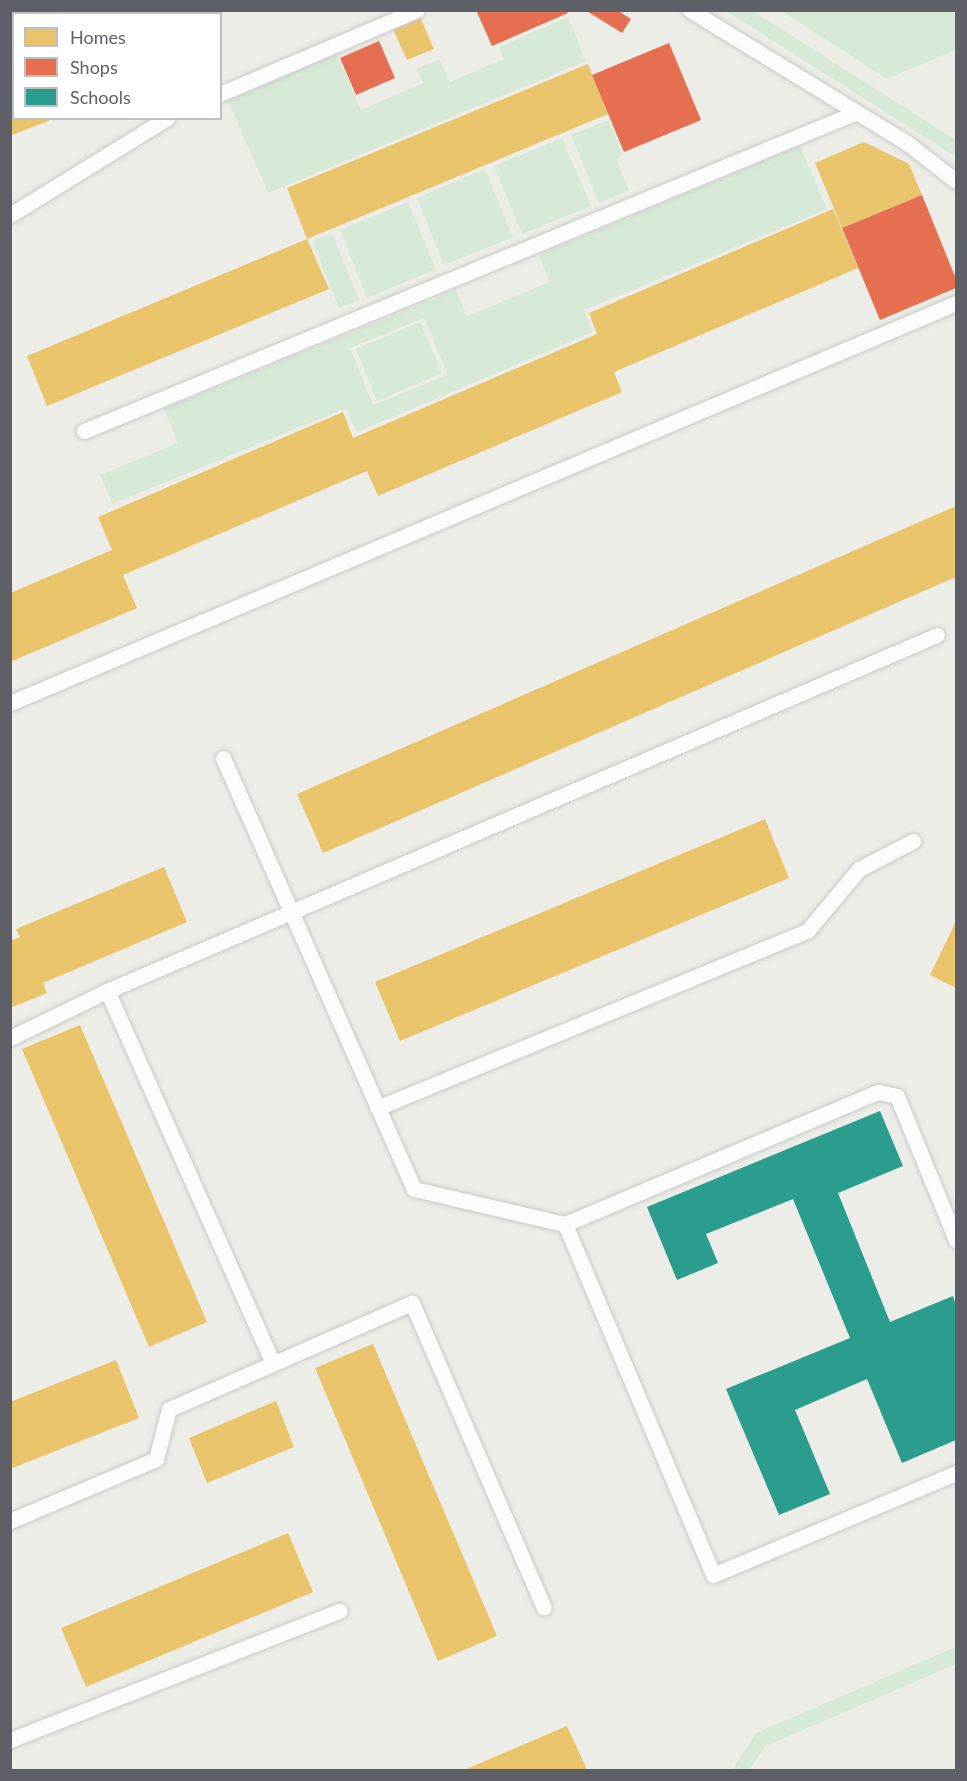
<!DOCTYPE html>
<style>
body{margin:0}
#map{position:relative;width:967px;height:1781px;overflow:hidden;background:#edede8;font-family:Lato,sans-serif}
div>[style]{position:absolute}
.green>*{inset:0;background:#d6e9d6}
.homes>*{inset:0;background:#e9c46a}
.shops>*{inset:0;background:#e76f51}
.schools>*{inset:0;background:#2a9d8f}
.roads{filter:drop-shadow(0 0 2px #c9c9c9) drop-shadow(0 0 2px #c9c9c9)}
.service>*{height:15px;margin:-7.5px;padding:0 7.5px;transform-origin:7.5px;border-radius:7.5px;background:#fcfcfc}
span{translate:-50% -50%;white-space:nowrap;text-align:center;line-height:1.15;-webkit-text-stroke:6px #fff;paint-order:stroke}
.frame{position:absolute;inset:0;border:12px solid #5d6066;pointer-events:none}
.legend{position:absolute;left:12px;top:12px;width:210px;height:108px;box-sizing:border-box;background:#fff;border:2px solid #bebfc2;margin:0;padding:8px 10px;list-style:none;font-size:18px;color:#5d6066}
.legend li{display:flex;align-items:center;gap:12px;height:30px}
.legend b{width:30px;border:2px solid #bebfc2}
</style>
<div id="map">
<div class="green">
<i style="clip-path:polygon(726px 11px,753px 11px,956px 140px,956px 157px)"></i>
<i style="clip-path:polygon(956px 11px,956px 50px,887px 79px,783px 12px)"></i>
<i style="clip-path:polygon(568px 17px,586px 61px,268px 193px,228px 101px,336px 54px,361px 110px,423px 83px,417px 69px,439px 59px,450px 82px,504px 59px,499px 47px)"></i>
<i style="clip-path:polygon(609px 120px,623px 156px,616px 159px,629px 190px,599px 203px,571px 135px)"></i>
<i style="clip-path:polygon(562px 138px,591px 206px,522px 234px,494px 166px)"></i>
<i style="clip-path:polygon(evenodd,800px 146px,827px 209px,584px 310px,593px 332px,357px 432px,346px 408px,112px 504px,100px 475px,178px 443px,164px 409px,456px 290px,467px 316px,550px 282px,539px 255px,800px 146px,424px 318px,448px 375px,373px 405px,350px 348px,424px 318px)"></i>
<i style="clip-path:polygon(485px 169px,513px 237px,444px 265px,417px 198px)"></i>
<i style="clip-path:polygon(408px 202px,436px 269px,367px 298px,340px 230px)"></i>
<i style="clip-path:polygon(332px 233px,359px 300px,339px 308px,312px 241px)"></i>
<i style="clip-path:polygon(420px 322px,442px 373px,377px 401px,356px 349px)"></i>
<i style="clip-path:polygon(956px 1647px,956px 1664px,766px 1746px,749px 1770px,732px 1770px,756px 1733px)"></i>
</div>
<div class="homes">
<i style="clip-path:polygon(110px 10px,214px 10px,214px 11px,112px 14px)"></i>
<i style="clip-path:polygon(420px 17px,434px 49px,407px 60px,393px 29px)"></i>
<i style="clip-path:polygon(588px 64px,608px 114px,307px 239px,287px 188px)"></i>
<i style="clip-path:polygon(14px 76px,14px 118px,53px 119px,10px 136px)"></i>
<i style="clip-path:polygon(864px 142px,909px 164px,922px 195px,842px 228px,815px 163px)"></i>
<i style="clip-path:polygon(833px 209px,858px 268px,614px 372px,622px 392px,378px 496px,367px 471px,123px 575px,137px 608px,10px 662px,10px 593px,112px 550px,98px 517px,343px 412px,353px 438px,597px 334px,589px 313px)"></i>
<i style="clip-path:polygon(307px 239px,329px 289px,47px 406px,27px 356px)"></i>
<i style="clip-path:polygon(956px 506px,956px 577px,323px 853px,297px 794px)"></i>
<i style="clip-path:polygon(765px 819px,789px 878px,400px 1041px,375px 982px)"></i>
<i style="clip-path:polygon(164px 867px,187px 922px,43px 983px,47px 993px,10px 1008px,10px 941px,20px 937px,16px 929px)"></i>
<i style="clip-path:polygon(956px 921px,956px 988px,930px 975px)"></i>
<i style="clip-path:polygon(80px 1025px,207px 1322px,149px 1347px,22px 1049px)"></i>
<i style="clip-path:polygon(373px 1344px,497px 1636px,438px 1661px,315px 1368px)"></i>
<i style="clip-path:polygon(116px 1360px,139px 1418px,10px 1469px,10px 1402px)"></i>
<i style="clip-path:polygon(276px 1401px,294px 1447px,207px 1483px,189px 1438px)"></i>
<i style="clip-path:polygon(288px 1533px,313px 1592px,86px 1687px,61px 1628px)"></i>
<i style="clip-path:polygon(567px 1726px,587px 1770px,464px 1770px)"></i>
</div>
<div class="shops">
<i style="clip-path:polygon(476px 10px,566px 10px,568px 13px,492px 46px)"></i>
<i style="clip-path:polygon(585px 10px,617px 10px,631px 19px,622px 33px)"></i>
<i style="clip-path:polygon(379px 41px,395px 78px,356px 95px,340px 58px)"></i>
<i style="clip-path:polygon(669px 43px,701px 120px,624px 152px,592px 75px)"></i>
<i style="clip-path:polygon(922px 195px,956px 279px,956px 288px,880px 320px,842px 228px)"></i>
</div>
<div class="schools">
<i style="clip-path:polygon(880px 1111px,903px 1166px,838px 1193px,890px 1322px,953px 1296px,956px 1306px,956px 1440px,902px 1463px,867px 1379px,795px 1410px,830px 1494px,779px 1515px,726px 1389px,850px 1338px,793px 1199px,706px 1234px,718px 1263px,677px 1280px,647px 1207px)"></i>
</div>
<div class="roads">
<div class="service">
<i style="left:690px;top:10px;width:255px;rotate:31.5deg"></i>
<i style="left:907px;top:143px;width:62px;rotate:37.8deg"></i>
<i style="left:220px;top:94px;width:214px;rotate:-23.1deg"></i>
<i style="left:10px;top:215px;width:185px;rotate:-31.7deg"></i>
<i style="left:84px;top:431px;width:836px;rotate:-22.42deg"></i>
<i style="left:10px;top:703px;width:1027px;rotate:-22.92deg"></i>
<i style="left:223px;top:758px;width:471px;rotate:66.1deg"></i>
<i style="left:414px;top:1189px;width:155px;rotate:13.1deg"></i>
<i style="left:565px;top:1224px;width:340px;rotate:-22.9deg"></i>
<i style="left:878px;top:1092px;width:19px;rotate:12deg"></i>
<i style="left:897px;top:1096px;width:156px;rotate:67.7deg"></i>
<i style="left:10px;top:1038px;width:108px;rotate:-25.9deg"></i>
<i style="left:377px;top:1108px;width:466px;rotate:-22.4deg"></i>
<i style="left:808px;top:930px;width:80px;rotate:-50.1deg"></i>
<i style="left:859px;top:869px;width:61px;rotate:-27.4deg"></i>
<i style="left:565px;top:1224px;width:381px;rotate:67.1deg"></i>
<i style="left:713px;top:1575px;width:264px;rotate:-22.8deg"></i>
<i style="left:272px;top:1361px;width:405px;rotate:-114deg"></i>
<i style="left:107px;top:991px;width:903px;rotate:-23.22deg"></i>
<i style="left:10px;top:1521px;width:159px;rotate:-23deg"></i>
<i style="left:156px;top:1459px;width:52px;rotate:-75.4deg"></i>
<i style="left:169px;top:1409px;width:265px;rotate:-23.6deg"></i>
<i style="left:412px;top:1303px;width:332px;rotate:66.6deg"></i>
<i style="left:10px;top:1740px;width:354px;rotate:-21.4deg"></i>
</div>
</div>
<div class="frame"></div>
<ul class="legend">
<li><b style="height:16px;background:#e9c46a"></b>Homes</li>
<li><b style="height:16px;background:#e76f51"></b>Shops</li>
<li><b style="height:16px;background:#2a9d8f"></b>Schools</li>
</ul>
</div>
